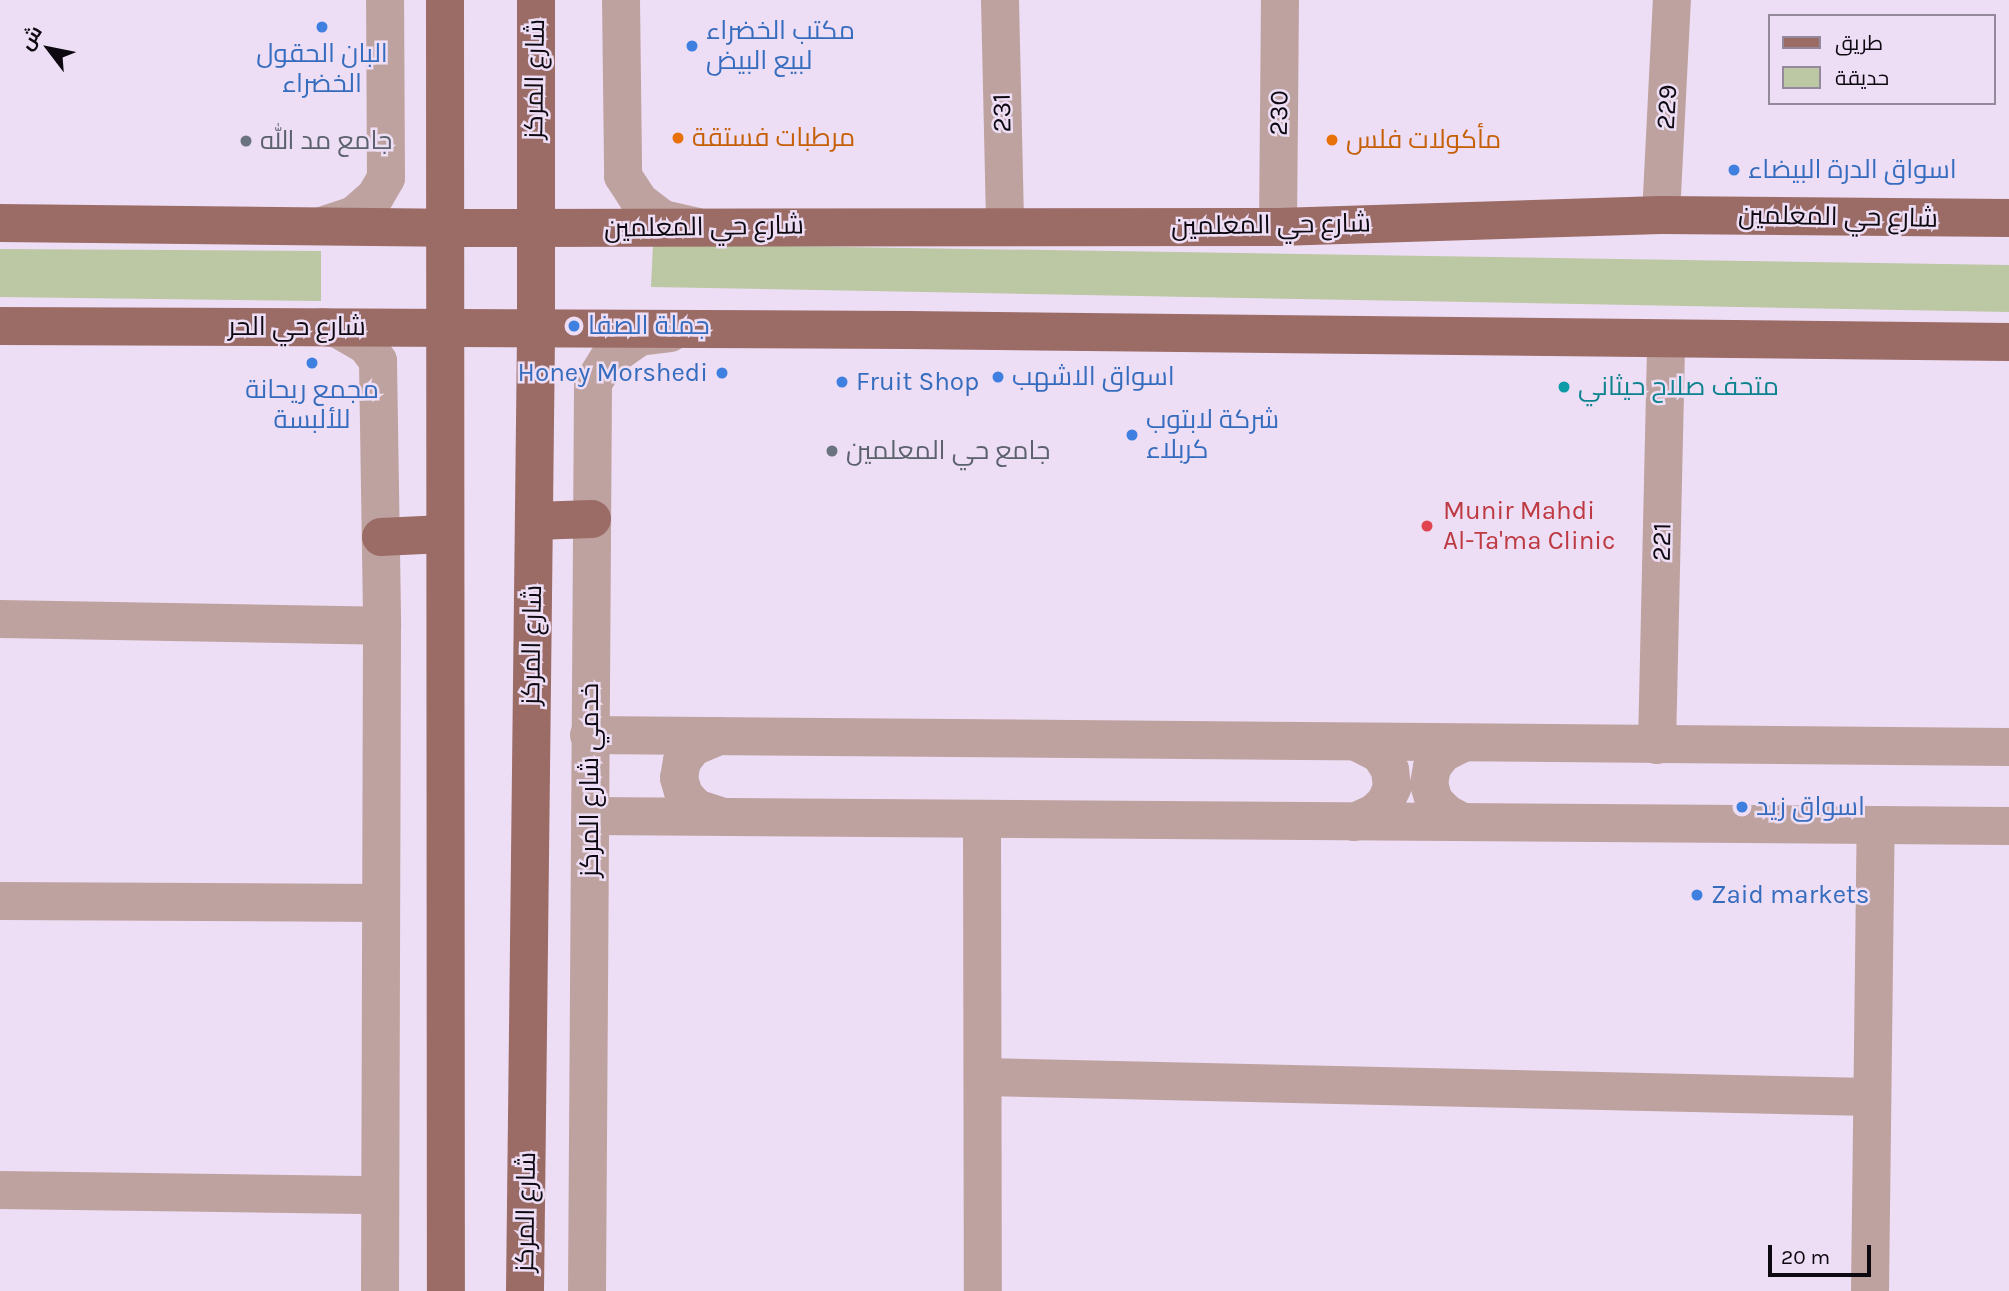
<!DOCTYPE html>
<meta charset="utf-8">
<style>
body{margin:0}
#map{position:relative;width:2009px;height:1291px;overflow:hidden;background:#eddef5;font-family:Karla,Cairo,sans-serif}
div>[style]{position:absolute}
.green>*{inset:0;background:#bcc7a3}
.minor>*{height:38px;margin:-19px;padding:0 19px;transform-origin:19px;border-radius:19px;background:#bea29f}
.major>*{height:38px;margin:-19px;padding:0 19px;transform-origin:19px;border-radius:19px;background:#9b6b66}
.dots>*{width:19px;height:19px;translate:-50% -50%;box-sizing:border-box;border:4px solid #eddef5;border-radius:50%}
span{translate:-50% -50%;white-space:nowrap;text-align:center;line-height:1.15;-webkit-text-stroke:5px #eddef5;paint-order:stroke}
.shop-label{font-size:26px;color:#366cbe}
.left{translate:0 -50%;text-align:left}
.right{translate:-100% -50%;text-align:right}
.street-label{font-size:26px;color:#0e0911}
.food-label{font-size:26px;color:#c56008}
.worship-label{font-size:26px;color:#5b616d}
.culture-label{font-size:26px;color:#0d838f}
.health-label{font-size:26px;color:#be3a42}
.legend{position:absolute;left:1768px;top:14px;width:228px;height:91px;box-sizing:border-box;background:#eddef5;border:2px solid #94899a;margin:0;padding:9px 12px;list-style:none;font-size:21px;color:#0e0911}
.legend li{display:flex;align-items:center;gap:14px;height:35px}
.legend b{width:35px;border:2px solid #94899a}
.north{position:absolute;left:14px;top:14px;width:70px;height:70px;-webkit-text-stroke:5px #eddef5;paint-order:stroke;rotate:302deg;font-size:19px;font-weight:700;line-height:28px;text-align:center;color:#0e0911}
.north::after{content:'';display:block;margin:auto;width:24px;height:32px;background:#0e0911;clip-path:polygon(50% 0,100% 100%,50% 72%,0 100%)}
.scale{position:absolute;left:1768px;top:1245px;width:103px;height:32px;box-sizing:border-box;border:4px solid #0e0911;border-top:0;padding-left:9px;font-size:21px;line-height:24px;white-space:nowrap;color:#0e0911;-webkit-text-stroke:5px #eddef5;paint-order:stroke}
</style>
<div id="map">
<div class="green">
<i style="clip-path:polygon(653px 244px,2009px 265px,2009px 312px,651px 287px)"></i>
<i style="clip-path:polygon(0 249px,321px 251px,321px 301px,0 297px)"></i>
</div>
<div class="minor">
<i style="left:621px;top:0;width:176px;rotate:89.3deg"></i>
<i style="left:623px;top:176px;width:30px;rotate:57deg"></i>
<i style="left:639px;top:201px;width:30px;rotate:37deg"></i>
<i style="left:663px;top:219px;width:36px;rotate:13deg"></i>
<i style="left:1000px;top:0;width:226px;rotate:88.7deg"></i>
<i style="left:1661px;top:215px;width:215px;rotate:-87.1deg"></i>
<i style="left:321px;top:226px;width:35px;rotate:-18deg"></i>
<i style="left:354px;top:215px;width:28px;rotate:-41deg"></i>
<i style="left:375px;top:197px;width:22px;rotate:-60deg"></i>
<i style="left:386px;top:178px;width:178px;rotate:-90.3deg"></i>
<i style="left:1278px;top:227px;width:227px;rotate:-89.5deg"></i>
<i style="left:322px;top:327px;width:16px;rotate:7deg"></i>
<i style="left:338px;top:329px;width:32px;rotate:30deg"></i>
<i style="left:366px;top:345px;width:20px;rotate:53deg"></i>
<i style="left:378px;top:361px;width:265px;rotate:89.1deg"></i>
<i style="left:382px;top:626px;width:665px;rotate:90.17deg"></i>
<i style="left:0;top:619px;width:382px;rotate:1deg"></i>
<i style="left:589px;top:735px;width:1420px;rotate:0.48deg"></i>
<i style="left:719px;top:736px;width:28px;rotate:157deg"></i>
<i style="left:693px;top:747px;width:18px;rotate:128deg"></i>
<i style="left:682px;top:761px;width:17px;rotate:100deg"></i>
<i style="left:679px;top:778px;width:18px;rotate:74deg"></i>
<i style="left:684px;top:795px;width:18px;rotate:47deg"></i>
<i style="left:696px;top:808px;width:29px;rotate:18deg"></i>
<i style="left:1461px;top:744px;width:20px;rotate:153deg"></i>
<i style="left:1443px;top:753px;width:18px;rotate:128deg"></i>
<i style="left:1432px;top:767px;width:17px;rotate:100deg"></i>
<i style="left:1429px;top:784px;width:18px;rotate:74deg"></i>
<i style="left:1434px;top:801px;width:17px;rotate:45deg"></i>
<i style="left:1446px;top:813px;width:18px;rotate:29deg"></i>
<i style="left:1657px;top:745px;width:406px;rotate:-88.7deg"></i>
<i style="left:590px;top:816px;width:1419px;rotate:0.4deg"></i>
<i style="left:982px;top:819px;width:472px;rotate:89.9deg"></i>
<i style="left:1354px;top:822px;width:22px;rotate:-24deg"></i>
<i style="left:1374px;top:813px;width:15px;rotate:-42deg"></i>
<i style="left:1385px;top:803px;width:17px;rotate:-65deg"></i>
<i style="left:1392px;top:788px;width:18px;rotate:-96deg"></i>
<i style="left:1390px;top:770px;width:19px;rotate:-122deg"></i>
<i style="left:1380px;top:754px;width:27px;rotate:-153deg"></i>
<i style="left:0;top:901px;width:381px;rotate:0.3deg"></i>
<i style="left:983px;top:1077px;width:889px;rotate:1.29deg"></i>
<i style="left:0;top:1190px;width:380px;rotate:0.8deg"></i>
<i style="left:587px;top:1291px;width:908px;rotate:-89.62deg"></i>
<i style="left:593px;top:383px;width:28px;rotate:-58deg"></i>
<i style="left:608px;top:359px;width:38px;rotate:-35deg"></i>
<i style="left:639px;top:337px;width:31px;rotate:-7deg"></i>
<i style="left:1870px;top:1291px;width:466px;rotate:-89.3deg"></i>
</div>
<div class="major">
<i style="left:445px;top:0;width:1291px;rotate:89.96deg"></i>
<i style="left:0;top:223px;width:443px;rotate:0.6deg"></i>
<i style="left:443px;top:228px;width:835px;rotate:-0.07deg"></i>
<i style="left:1278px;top:227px;width:383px;rotate:-1.8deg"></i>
<i style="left:1661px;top:215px;width:348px;rotate:0.5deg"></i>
<i style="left:0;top:326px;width:908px;rotate:0.25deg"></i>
<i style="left:908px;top:330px;width:1101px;rotate:0.62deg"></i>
<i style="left:534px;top:521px;width:58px;rotate:-2deg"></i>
<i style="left:381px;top:537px;width:63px;rotate:-2.7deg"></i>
<i style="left:525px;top:1291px;width:962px;rotate:-89.34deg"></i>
<i style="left:536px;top:329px;width:329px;rotate:-90deg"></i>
</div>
<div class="dots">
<i style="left:322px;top:27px;background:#3f7fe0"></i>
<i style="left:692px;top:46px;background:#3f7fe0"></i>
<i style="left:678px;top:138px;background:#e8710a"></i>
<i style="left:1332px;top:140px;background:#e8710a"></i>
<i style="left:246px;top:141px;background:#6b7280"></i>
<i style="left:1734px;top:170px;background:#3f7fe0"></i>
<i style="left:574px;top:326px;background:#3f7fe0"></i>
<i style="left:312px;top:363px;background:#3f7fe0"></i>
<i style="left:722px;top:373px;background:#3f7fe0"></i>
<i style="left:998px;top:377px;background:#3f7fe0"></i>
<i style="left:842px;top:382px;background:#3f7fe0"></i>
<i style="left:1564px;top:387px;background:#0f9aa8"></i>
<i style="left:1132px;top:435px;background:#3f7fe0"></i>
<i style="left:832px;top:451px;background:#6b7280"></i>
<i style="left:1427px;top:526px;background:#e0444e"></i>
<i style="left:1742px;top:807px;background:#3f7fe0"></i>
<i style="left:1697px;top:895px;background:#3f7fe0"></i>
</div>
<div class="shop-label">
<span class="left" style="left:706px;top:46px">مكتب الخضراء<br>لبيع البيض</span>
<span style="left:322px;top:69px">البان الحقول<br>الخضراء</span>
<span class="left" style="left:1748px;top:170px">اسواق الدرة البيضاء</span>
<span class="left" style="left:588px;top:326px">جملة الصفا</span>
<span class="right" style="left:708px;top:373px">Honey Morshedi</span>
<span class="left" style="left:1012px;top:377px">اسواق الاشهب</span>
<span class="left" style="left:856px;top:382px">Fruit Shop</span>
<span style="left:312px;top:405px">مجمع ريحانة<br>للألبسة</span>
<span class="left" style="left:1146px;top:435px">شركة لابتوب<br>كربلاء</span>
<span class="left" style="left:1756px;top:807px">اسواق زيد</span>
<span class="left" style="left:1711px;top:895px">Zaid markets</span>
</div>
<div class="street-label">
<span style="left:535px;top:79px;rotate:-89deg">شارع المركز</span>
<span style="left:1667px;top:107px;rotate:-87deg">229</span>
<span style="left:1002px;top:113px;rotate:-91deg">231</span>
<span style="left:1279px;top:113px;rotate:-89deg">230</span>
<span style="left:1838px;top:217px;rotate:1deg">شارع حي المعلمين</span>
<span style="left:1271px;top:225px;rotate:-1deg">شارع حي المعلمين</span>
<span style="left:704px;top:227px;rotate:-1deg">شارع حي المعلمين</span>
<span style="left:297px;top:327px">شارع حي الحر</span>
<span style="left:1662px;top:542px;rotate:-89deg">221</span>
<span style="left:532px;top:645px;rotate:-89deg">شارع المركز</span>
<span style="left:590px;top:780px;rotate:-90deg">خدمي شارع المركز</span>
<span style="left:526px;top:1212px;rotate:-89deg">شارع المركز</span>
</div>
<div class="food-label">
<span class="left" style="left:692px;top:138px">مرطبات فستقة</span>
<span class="left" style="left:1346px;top:140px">مأكولات فلس</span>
</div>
<div class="worship-label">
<span class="left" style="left:260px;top:141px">جامع مد الله</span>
<span class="left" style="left:846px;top:451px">جامع حي المعلمين</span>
</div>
<div class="culture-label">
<span class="left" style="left:1578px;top:387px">متحف صلاح حيثاني</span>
</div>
<div class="health-label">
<span class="left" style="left:1443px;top:526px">Munir Mahdi<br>Al-Ta'ma Clinic</span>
</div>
<ul class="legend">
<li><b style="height:9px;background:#9b6b66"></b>طريق</li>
<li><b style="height:19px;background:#bcc7a3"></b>حديقة</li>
</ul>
<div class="north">ش</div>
<div class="scale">20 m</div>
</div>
